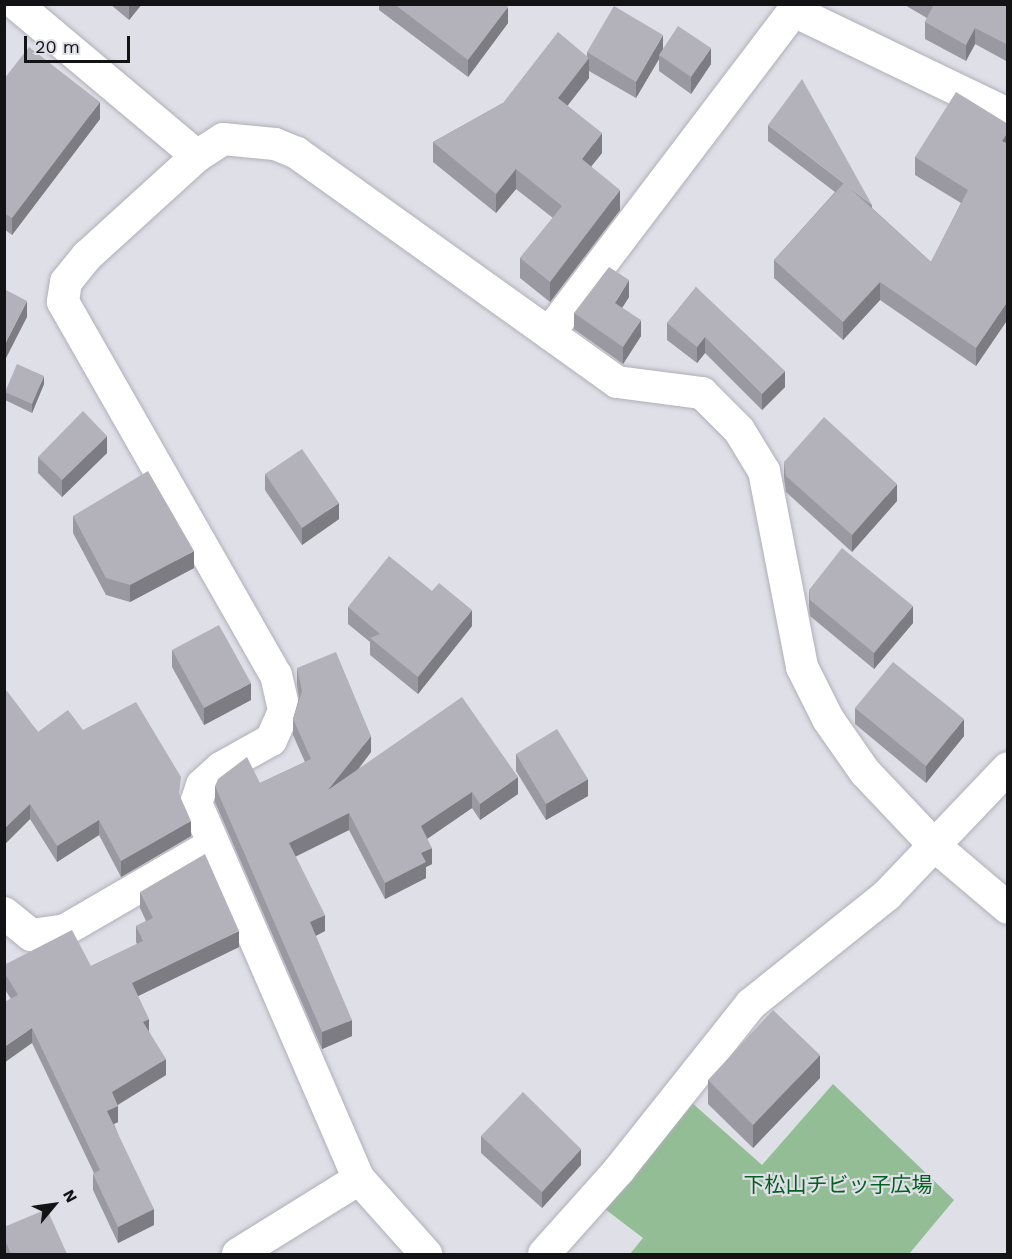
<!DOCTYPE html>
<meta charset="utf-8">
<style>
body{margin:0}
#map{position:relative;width:1012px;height:1259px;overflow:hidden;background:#dfdfe8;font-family:"Work Sans","Noto Sans JP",sans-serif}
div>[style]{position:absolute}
.green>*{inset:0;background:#92bd95}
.roads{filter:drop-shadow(0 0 2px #b0afb8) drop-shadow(0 0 2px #b0afb8)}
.street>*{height:32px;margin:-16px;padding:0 16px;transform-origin:16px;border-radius:16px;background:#fff}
.wall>*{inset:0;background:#9a98a0}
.shaded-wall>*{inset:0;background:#7d7c82}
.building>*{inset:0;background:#b3b1ba}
span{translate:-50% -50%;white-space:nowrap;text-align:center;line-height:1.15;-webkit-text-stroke:4.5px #dfdfe8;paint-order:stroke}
.park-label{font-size:21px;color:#055f1f}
.frame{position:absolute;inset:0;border:6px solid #131316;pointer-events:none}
.north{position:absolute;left:24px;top:1175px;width:60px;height:60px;-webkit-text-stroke:4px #dfdfe8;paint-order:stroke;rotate:61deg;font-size:16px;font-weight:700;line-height:24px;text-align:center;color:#131316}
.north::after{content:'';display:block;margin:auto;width:21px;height:27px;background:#131316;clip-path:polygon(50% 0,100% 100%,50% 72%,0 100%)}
.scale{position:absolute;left:24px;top:36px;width:106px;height:27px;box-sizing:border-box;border:3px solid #131316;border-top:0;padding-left:8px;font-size:18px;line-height:21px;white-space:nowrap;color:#131316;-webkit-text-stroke:4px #dfdfe8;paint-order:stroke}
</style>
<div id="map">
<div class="green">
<i style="clip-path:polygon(833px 1084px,954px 1200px,909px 1254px,630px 1254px,643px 1238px,605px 1209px,691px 1102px,762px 1165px)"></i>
</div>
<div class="roads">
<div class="street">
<i style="left:16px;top:4px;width:236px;rotate:40deg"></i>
<i style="left:197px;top:156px;width:149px;rotate:137.7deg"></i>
<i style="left:87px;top:256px;width:33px;rotate:129deg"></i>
<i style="left:66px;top:282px;width:20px;rotate:99deg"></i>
<i style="left:63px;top:302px;width:430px;rotate:60.3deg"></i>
<i style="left:276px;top:675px;width:37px;rotate:77deg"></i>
<i style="left:284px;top:711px;width:32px;rotate:114deg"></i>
<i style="left:271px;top:740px;width:57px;rotate:150.8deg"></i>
<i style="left:221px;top:768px;width:25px;rotate:138deg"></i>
<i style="left:202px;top:785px;width:19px;rotate:108deg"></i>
<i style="left:196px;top:803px;width:410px;rotate:66.6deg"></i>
<i style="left:359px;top:1179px;width:101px;rotate:48.2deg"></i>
<i style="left:796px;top:12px;width:235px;rotate:25.7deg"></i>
<i style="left:197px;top:156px;width:31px;rotate:-33deg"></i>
<i style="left:223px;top:139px;width:52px;rotate:5.5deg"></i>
<i style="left:275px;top:144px;width:24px;rotate:22deg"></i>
<i style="left:297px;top:153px;width:393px;rotate:35.6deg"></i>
<i style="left:617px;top:382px;width:86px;rotate:7.4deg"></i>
<i style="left:702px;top:393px;width:52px;rotate:45deg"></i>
<i style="left:739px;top:430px;width:48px;rotate:58.6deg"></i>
<i style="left:764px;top:471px;width:200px;rotate:79deg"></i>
<i style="left:802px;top:667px;width:58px;rotate:63.4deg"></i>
<i style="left:828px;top:719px;width:65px;rotate:55.1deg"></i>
<i style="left:865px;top:772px;width:103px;rotate:46.6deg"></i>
<i style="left:936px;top:847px;width:94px;rotate:40.3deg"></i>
<i style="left:549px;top:333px;width:413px;rotate:-52.8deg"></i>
<i style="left:4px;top:913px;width:35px;rotate:39deg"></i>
<i style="left:31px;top:935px;width:34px;rotate:-8deg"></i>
<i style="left:65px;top:930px;width:168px;rotate:-30.1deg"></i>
<i style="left:238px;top:1254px;width:142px;rotate:-31.8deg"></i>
<i style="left:544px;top:1254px;width:113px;rotate:-48.2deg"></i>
<i style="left:619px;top:1170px;width:212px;rotate:-51.5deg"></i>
<i style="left:751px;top:1004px;width:174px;rotate:-38.7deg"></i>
<i style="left:887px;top:895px;width:175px;rotate:-46.4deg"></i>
</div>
</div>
<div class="wall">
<i style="clip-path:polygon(110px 4px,142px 4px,129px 20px)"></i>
<i style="clip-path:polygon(379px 4px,505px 4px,508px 23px,468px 77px,379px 10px)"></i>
<i style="clip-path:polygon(903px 4px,1008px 4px,1008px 62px,975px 44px,966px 61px,925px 39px,925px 22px,927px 18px)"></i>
<i style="clip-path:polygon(663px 49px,711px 64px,691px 94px,659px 71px,659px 59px,636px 98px,589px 71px,589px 78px,567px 106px,602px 153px,591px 166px,620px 210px,550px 302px,520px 278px,520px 258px,553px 218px,516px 189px,496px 213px,433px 162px,433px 142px,587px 56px,587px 52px)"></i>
<i style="clip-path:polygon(4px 79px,100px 119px,12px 235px,4px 229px)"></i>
<i style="clip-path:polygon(1008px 124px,1008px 319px,976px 366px,880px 300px,843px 340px,774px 278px,774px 260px,835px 192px,768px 141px,768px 125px,872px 205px,872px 208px,931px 262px,961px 203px,915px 175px,915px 157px)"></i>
<i style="clip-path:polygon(696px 287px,785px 387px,762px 410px,705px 353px,697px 363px,667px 340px,667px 323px)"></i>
<i style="clip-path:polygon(629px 297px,622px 308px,641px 336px,623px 364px,574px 329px,574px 313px)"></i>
<i style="clip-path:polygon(44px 384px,32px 413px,5px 400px,5px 392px)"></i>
<i style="clip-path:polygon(107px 453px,62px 497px,38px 473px,38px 457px)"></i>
<i style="clip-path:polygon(784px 462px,897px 501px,852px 552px,786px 492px,784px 478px)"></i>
<i style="clip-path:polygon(265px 474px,339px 519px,302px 545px,265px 490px)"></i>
<i style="clip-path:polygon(73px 516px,194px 568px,130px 602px,106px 595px,73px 533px)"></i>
<i style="clip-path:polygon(809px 590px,913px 623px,874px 669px,810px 616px,809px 606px)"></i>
<i style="clip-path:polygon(432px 591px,472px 626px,418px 694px,370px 655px,370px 642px,348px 624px,348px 607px)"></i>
<i style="clip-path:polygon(172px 650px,251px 700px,204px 725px,172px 667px)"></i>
<i style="clip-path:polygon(297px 668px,371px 752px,358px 770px,518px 794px,480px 820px,472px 808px,427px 839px,432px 864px,426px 867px,426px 878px,385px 899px,349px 830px,295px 856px,325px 931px,315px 936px,352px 1036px,322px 1049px,215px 802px,215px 786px,260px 783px,305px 762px,293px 735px,293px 719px,299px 698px,297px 685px)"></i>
<i style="clip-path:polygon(4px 692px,38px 732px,83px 730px,180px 796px,191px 836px,121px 877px,99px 835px,57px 862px,30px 819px,4px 845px)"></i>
<i style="clip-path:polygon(855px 708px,964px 736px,926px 783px,855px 724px)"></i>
<i style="clip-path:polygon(516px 754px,588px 796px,546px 820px,516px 771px)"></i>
<i style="clip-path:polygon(140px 892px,239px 947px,138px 996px,149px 1031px,166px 1075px,118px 1105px,118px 1122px,114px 1124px,154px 1225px,118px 1243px,93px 1190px,93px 1174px,94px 1173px,11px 999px,4px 988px,4px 965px,91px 966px,137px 944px,136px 942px,136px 926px,146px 921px,140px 908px)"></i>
<i style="clip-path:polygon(820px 1078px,753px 1148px,708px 1104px,708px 1080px)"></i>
<i style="clip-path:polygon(481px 1136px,581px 1165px,542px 1208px,481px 1153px)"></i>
<i style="clip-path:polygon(4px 1227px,67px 1254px,4px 1254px)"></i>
</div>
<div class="shaded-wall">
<i style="clip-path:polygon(129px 4px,142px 4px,129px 20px)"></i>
<i style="clip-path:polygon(508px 7px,508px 23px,468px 77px,468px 60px)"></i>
<i style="clip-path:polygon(975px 28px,975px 44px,966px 61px,966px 45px)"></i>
<i style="clip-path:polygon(663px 35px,663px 52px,659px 55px,659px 59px,636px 98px,636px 82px)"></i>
<i style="clip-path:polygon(711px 48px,711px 64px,691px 94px,691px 77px)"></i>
<i style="clip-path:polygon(589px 58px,589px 78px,558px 118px,558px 98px)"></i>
<i style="clip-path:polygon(100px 102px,100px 119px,12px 235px,12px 218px)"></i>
<i style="clip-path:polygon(1008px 132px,1008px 150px,1002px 141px)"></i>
<i style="clip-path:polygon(602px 133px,602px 153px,582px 178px,582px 159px)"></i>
<i style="clip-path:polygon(516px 169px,516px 189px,496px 213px,496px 194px)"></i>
<i style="clip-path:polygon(620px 190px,620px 210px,550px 302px,550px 282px)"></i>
<i style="clip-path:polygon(629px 280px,629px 297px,615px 319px,615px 303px)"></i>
<i style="clip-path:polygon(880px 282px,880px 300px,843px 340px,843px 322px)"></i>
<i style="clip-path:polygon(27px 301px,27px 317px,4px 362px,4px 346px)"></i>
<i style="clip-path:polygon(1008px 301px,1008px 319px,976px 366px,976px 348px)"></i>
<i style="clip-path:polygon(641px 320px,641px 336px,623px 364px,623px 347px)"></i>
<i style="clip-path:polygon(705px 337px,705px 353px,697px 363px,697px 347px)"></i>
<i style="clip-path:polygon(785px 371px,785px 387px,762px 410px,762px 394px)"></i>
<i style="clip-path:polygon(44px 376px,44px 384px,32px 413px,32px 404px)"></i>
<i style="clip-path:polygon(107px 436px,107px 453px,62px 497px,62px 480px)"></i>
<i style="clip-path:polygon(897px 484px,897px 501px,852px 552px,852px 535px)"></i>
<i style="clip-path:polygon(339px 503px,339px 519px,302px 545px,302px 528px)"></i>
<i style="clip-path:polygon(194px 551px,194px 568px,130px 602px,130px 585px)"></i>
<i style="clip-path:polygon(913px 606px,913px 623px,874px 669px,874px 653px)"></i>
<i style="clip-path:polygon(472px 610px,472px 626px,418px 694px,418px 677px)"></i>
<i style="clip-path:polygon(251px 683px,251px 700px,204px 725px,204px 708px)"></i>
<i style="clip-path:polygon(964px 719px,964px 736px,926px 783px,926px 766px)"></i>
<i style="clip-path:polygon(371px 736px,371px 752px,328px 807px,328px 790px)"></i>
<i style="clip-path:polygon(518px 777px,518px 794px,480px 820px,480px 804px)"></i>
<i style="clip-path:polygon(588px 779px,588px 796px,546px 820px,546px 804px)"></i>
<i style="clip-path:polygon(472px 792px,472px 808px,421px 843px,421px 826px)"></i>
<i style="clip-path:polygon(30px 804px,30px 819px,4px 845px,4px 829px)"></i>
<i style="clip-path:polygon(349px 813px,349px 830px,289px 860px,289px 843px)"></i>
<i style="clip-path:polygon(99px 820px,99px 835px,57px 862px,57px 846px)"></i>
<i style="clip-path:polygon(191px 821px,191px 836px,121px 877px,121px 861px)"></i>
<i style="clip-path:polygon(432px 848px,432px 864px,426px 867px,426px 878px,385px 899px,385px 883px,421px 853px)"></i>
<i style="clip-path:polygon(325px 915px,325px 931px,310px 939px,310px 922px)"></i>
<i style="clip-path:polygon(239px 931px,239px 947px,132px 999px,132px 983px)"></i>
<i style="clip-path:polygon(149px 1019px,149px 1035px,143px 1022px)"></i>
<i style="clip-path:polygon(352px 1020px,352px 1036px,322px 1049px,322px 1032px)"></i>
<i style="clip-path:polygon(32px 1028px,32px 1043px,4px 1063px,4px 1047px)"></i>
<i style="clip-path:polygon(820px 1055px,820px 1078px,753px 1148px,753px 1125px)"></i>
<i style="clip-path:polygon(166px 1059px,166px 1075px,112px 1108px,112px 1092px)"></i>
<i style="clip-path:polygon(118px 1106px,118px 1122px,107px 1127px,107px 1111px)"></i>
<i style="clip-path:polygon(581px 1149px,581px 1165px,542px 1208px,542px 1192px)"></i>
<i style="clip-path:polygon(154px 1209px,154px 1225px,118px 1243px,118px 1227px)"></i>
</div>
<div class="building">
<i style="clip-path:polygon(394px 4px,505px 4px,508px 7px,468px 60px)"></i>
<i style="clip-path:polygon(1008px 4px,1008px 45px,975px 28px,966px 45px,925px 22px,934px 4px)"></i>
<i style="clip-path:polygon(614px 6px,663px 35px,636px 82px,587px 52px)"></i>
<i style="clip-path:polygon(678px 26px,711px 48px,691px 77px,659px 55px)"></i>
<i style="clip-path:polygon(558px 32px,589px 58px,558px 98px,602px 133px,582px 159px,620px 190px,550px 282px,520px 258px,562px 206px,516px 169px,496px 194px,433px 142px,503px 103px)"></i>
<i style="clip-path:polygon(29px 47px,100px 102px,12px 218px,4px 213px,4px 79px)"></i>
<i style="clip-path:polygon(802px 79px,872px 205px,768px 125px)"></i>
<i style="clip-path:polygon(956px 92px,1008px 124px,1008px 132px,1002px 141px,1008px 144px,1008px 301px,976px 348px,880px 282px,843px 322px,774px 260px,844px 183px,931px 262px,968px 190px,915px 157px)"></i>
<i style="clip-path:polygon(609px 267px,629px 280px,615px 303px,641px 320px,623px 347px,574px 313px)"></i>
<i style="clip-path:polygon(696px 287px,785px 371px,762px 394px,705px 337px,697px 347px,667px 323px)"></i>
<i style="clip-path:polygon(4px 289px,27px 301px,4px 346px)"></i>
<i style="clip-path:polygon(17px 364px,44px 376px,32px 404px,5px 392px)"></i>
<i style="clip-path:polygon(83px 411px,107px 436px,62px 480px,38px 457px)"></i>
<i style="clip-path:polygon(824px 417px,897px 484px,852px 535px,786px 476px,784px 462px)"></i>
<i style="clip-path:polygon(302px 449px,339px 503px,302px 528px,265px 474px)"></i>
<i style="clip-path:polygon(148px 471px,194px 551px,130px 585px,106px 578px,73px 516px)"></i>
<i style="clip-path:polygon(842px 548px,913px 606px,874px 653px,810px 600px,809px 590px)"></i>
<i style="clip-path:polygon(389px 556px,432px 591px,439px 583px,472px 610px,418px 677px,370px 638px,380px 634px,348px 607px)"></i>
<i style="clip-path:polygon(219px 625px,251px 683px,204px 708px,172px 650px)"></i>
<i style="clip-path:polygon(336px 652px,371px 736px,328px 790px,462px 697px,518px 777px,480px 804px,472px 792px,421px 826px,432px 848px,421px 853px,426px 862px,385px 883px,349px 813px,289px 843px,325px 915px,310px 922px,352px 1020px,322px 1032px,215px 786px,218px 779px,247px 757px,260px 783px,311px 759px,293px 719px,302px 691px,297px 668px)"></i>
<i style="clip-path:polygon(893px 662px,964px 719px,926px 766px,855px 708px)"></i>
<i style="clip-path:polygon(7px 691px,38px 732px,68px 710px,83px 730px,136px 702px,181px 777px,179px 794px,191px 821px,121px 861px,99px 820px,57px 846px,30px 804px,4px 829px,4px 771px,6px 769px,4px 767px,4px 692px)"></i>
<i style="clip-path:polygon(557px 729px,588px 779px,546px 804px,516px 754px)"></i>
<i style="clip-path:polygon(205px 854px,239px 931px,132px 983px,149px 1019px,143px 1022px,166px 1059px,112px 1092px,118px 1106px,107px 1111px,154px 1209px,118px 1227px,93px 1174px,100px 1170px,32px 1028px,4px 1047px,4px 1002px,18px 995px,4px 972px,4px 965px,72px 930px,91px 966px,143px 941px,136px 926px,153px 918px,140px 892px)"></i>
<i style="clip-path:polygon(773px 1010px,820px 1055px,753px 1125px,708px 1080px)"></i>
<i style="clip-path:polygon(523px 1092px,581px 1149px,542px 1192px,481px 1136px)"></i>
<i style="clip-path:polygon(47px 1209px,67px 1254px,11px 1254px,4px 1238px,4px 1227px)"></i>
</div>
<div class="park-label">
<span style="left:838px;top:1185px">下松山チビッ子広場</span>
</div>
<div class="frame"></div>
<div class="north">N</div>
<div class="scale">20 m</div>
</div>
